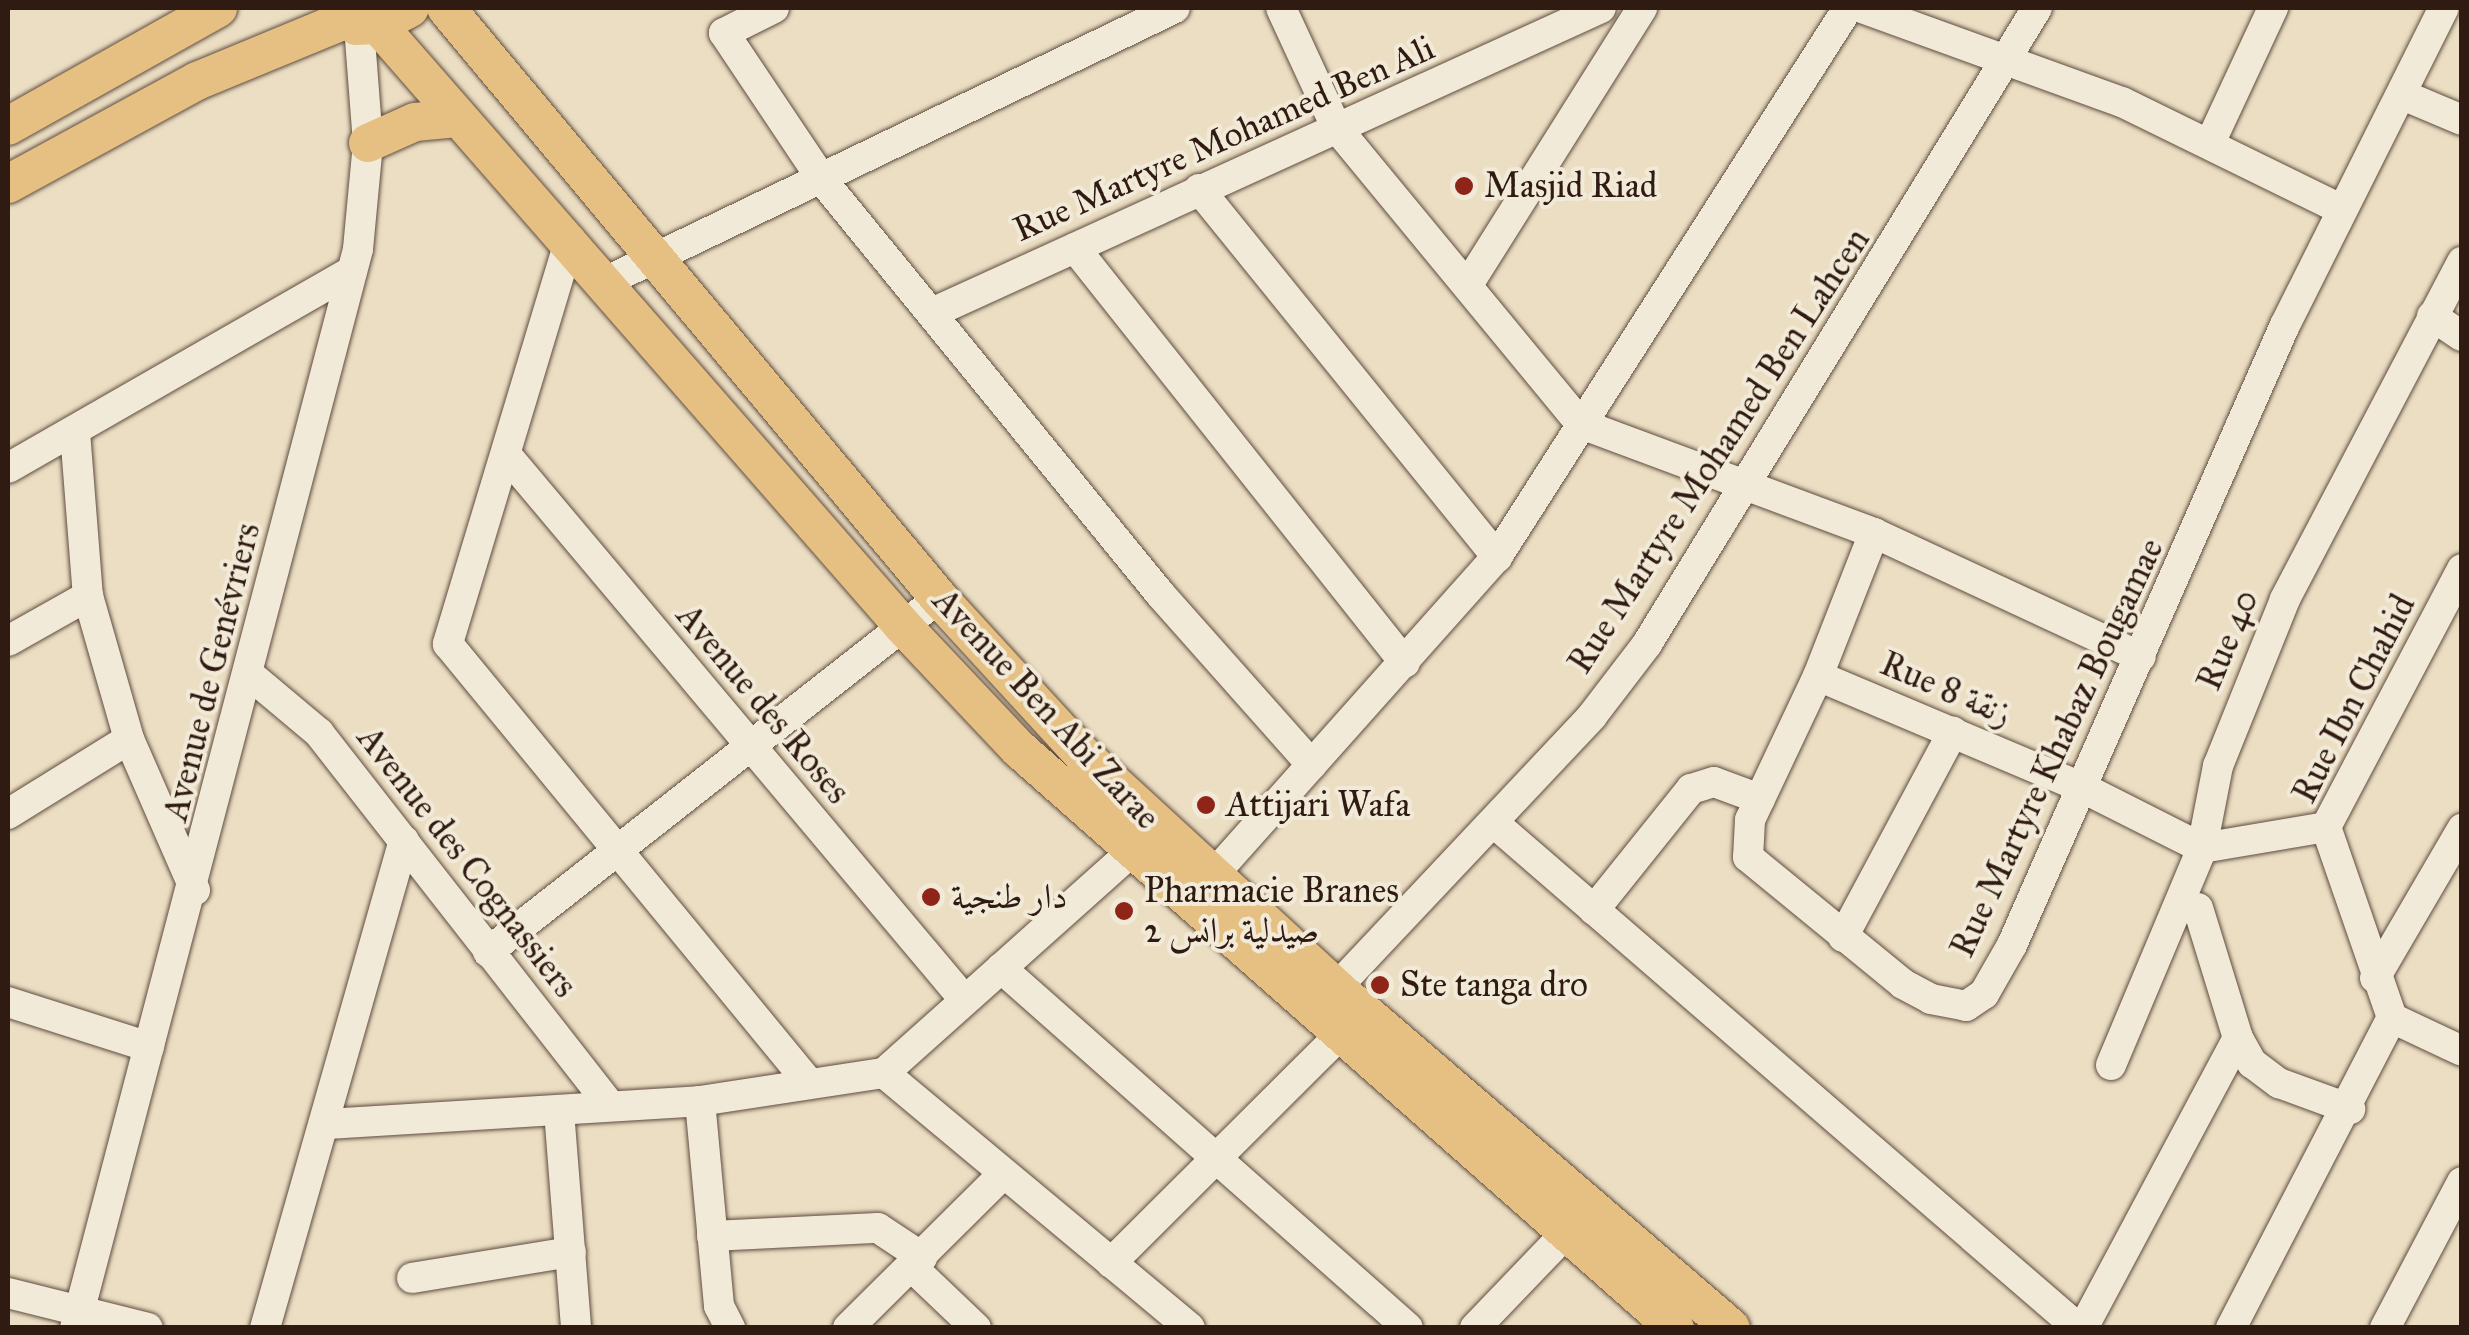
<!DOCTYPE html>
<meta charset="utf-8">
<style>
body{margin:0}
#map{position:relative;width:2469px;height:1335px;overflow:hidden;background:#ebdec3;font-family:"IM FELL Great Primer",Amiri,serif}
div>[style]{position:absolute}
.roads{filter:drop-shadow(0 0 2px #5f4c3e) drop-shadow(0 0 2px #5f4c3e)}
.minor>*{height:30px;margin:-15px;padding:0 15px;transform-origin:15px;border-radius:15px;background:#f2ead8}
.major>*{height:38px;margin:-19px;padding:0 19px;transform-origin:19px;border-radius:19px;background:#e6bf82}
.dots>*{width:28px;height:28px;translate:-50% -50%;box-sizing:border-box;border:5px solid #f2ead8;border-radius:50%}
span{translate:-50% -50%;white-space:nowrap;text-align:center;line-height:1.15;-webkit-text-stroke:8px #f2ead8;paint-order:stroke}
.street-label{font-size:35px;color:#301b12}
.poi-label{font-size:35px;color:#301b12}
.left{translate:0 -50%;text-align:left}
.frame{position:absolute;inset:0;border:10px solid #301b12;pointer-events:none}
</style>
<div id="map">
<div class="roads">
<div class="minor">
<i style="left:774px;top:8px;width:56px;rotate:153.4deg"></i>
<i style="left:724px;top:33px;width:178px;rotate:56.2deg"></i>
<i style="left:823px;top:181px;width:534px;rotate:50.77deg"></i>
<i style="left:1161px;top:595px;width:227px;rotate:48.4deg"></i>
<i style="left:1281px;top:8px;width:131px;rotate:65.2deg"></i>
<i style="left:1336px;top:127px;width:385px;rotate:50.5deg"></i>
<i style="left:1581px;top:424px;width:313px;rotate:20.4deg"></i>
<i style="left:1874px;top:533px;width:294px;rotate:24.9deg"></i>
<i style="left:1862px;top:8px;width:276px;rotate:19.9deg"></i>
<i style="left:2122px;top:102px;width:245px;rotate:26.1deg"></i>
<i style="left:2405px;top:96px;width:62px;rotate:22.8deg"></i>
<i style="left:2211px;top:141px;width:147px;rotate:-65deg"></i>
<i style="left:1199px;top:189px;width:474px;rotate:51deg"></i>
<i style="left:570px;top:239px;width:423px;rotate:106.8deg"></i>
<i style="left:448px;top:644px;width:568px;rotate:50.57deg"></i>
<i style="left:1075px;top:248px;width:530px;rotate:51.51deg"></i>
<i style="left:607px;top:281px;width:630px;rotate:-25.67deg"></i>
<i style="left:1469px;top:283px;width:325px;rotate:-57.8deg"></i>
<i style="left:932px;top:313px;width:735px;rotate:-24.51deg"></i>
<i style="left:2432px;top:316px;width:36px;rotate:34deg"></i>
<i style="left:75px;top:432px;width:165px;rotate:85.5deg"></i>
<i style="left:88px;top:596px;width:149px;rotate:74deg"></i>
<i style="left:129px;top:739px;width:165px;rotate:66.4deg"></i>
<i style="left:509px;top:458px;width:704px;rotate:49.95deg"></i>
<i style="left:8px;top:468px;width:396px;rotate:-29.8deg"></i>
<i style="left:1874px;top:533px;width:154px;rotate:111.4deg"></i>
<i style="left:1818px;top:676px;width:159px;rotate:115.3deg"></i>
<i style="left:1750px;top:820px;width:37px;rotate:93deg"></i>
<i style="left:1748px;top:857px;width:200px;rotate:39.3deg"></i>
<i style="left:1903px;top:984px;width:32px;rotate:28deg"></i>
<i style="left:1931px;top:999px;width:36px;rotate:11deg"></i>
<i style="left:1966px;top:1006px;width:22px;rotate:-34deg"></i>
<i style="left:1984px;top:994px;width:56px;rotate:-60.3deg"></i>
<i style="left:2012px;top:945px;width:677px;rotate:-66.24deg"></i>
<i style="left:2285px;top:325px;width:355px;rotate:-63.4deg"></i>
<i style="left:2462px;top:569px;width:292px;rotate:117.8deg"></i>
<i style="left:2326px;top:827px;width:202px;rotate:70.9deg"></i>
<i style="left:2392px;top:1018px;width:77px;rotate:25.2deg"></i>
<i style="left:8px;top:641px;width:92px;rotate:-29.4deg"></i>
<i style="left:251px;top:676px;width:89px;rotate:40deg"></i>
<i style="left:319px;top:733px;width:473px;rotate:52deg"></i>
<i style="left:1818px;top:676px;width:288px;rotate:22.9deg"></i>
<i style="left:2083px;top:788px;width:133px;rotate:26.8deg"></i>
<i style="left:2202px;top:848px;width:126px;rotate:-9.6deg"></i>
<i style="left:8px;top:814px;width:142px;rotate:-31.8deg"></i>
<i style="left:1494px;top:823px;width:772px;rotate:40.85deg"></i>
<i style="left:1199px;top:891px;width:448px;rotate:-48.3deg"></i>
<i style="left:1497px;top:557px;width:652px;rotate:-57.41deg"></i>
<i style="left:2198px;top:908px;width:136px;rotate:72.9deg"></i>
<i style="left:2238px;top:1038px;width:29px;rotate:61deg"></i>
<i style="left:2252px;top:1063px;width:34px;rotate:37deg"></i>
<i style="left:2279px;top:1083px;width:76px;rotate:20.1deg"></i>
<i style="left:1594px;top:910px;width:155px;rotate:-51.3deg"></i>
<i style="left:1691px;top:789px;width:24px;rotate:-17deg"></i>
<i style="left:1714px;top:782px;width:49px;rotate:20.3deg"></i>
<i style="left:1843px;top:937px;width:233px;rotate:-61.8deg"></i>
<i style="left:488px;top:952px;width:573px;rotate:-38.13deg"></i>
<i style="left:1001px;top:968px;width:543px;rotate:41.49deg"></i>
<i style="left:2375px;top:978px;width:173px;rotate:-59.7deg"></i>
<i style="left:1336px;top:988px;width:374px;rotate:-46.7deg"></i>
<i style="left:1592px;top:716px;width:91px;rotate:-52.6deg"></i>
<i style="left:1647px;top:644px;width:746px;rotate:-58.48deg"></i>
<i style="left:8px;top:1002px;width:148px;rotate:17.7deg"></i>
<i style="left:2111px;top:1065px;width:235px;rotate:-67.2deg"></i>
<i style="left:2202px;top:848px;width:84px;rotate:-79deg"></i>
<i style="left:2218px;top:766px;width:180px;rotate:-68.1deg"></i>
<i style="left:2285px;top:599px;width:381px;rotate:-62.3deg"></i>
<i style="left:884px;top:1073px;width:398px;rotate:39.8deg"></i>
<i style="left:884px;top:1073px;width:357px;rotate:-41.8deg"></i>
<i style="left:700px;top:1101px;width:206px;rotate:84.7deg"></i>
<i style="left:719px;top:1306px;width:25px;rotate:63deg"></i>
<i style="left:559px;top:1111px;width:218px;rotate:85.5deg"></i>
<i style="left:326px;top:1124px;width:375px;rotate:-3.5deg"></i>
<i style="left:700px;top:1101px;width:186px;rotate:-8.7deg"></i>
<i style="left:712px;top:1236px;width:166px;rotate:-2.8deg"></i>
<i style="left:878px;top:1228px;width:53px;rotate:33.4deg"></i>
<i style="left:1111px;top:1263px;width:323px;rotate:-44.9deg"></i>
<i style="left:913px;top:1268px;width:87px;rotate:43.6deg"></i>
<i style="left:412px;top:1278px;width:161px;rotate:-9.3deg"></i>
<i style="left:8px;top:1293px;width:144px;rotate:14deg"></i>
<i style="left:75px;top:1328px;width:1115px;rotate:-75.3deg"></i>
<i style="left:358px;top:249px;width:106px;rotate:-84.6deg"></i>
<i style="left:368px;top:143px;width:116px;rotate:-94.4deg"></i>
<i style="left:265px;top:1328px;width:507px;rotate:-74.1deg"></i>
<i style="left:848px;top:1328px;width:217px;rotate:-44.8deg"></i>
<i style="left:1475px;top:1328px;width:133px;rotate:-46.2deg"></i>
<i style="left:2083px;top:1328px;width:329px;rotate:-61.9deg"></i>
<i style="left:2231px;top:1328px;width:349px;rotate:-62.6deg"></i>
<i style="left:2385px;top:1328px;width:165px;rotate:-62.2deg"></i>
</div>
<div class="major">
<i style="left:446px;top:8px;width:769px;rotate:50.12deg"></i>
<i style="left:939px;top:598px;width:214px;rotate:47.5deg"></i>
<i style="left:1084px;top:756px;width:343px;rotate:42.6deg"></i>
<i style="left:1336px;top:988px;width:521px;rotate:40.72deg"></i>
<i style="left:378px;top:25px;width:797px;rotate:48.87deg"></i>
<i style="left:902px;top:625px;width:170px;rotate:46.7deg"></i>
<i style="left:1019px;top:749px;width:875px;rotate:41.43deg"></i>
<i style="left:356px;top:26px;width:22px;rotate:-3deg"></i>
<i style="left:378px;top:25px;width:36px;rotate:-28deg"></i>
<i style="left:8px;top:126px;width:241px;rotate:-29.3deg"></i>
<i style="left:368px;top:143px;width:51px;rotate:-24.1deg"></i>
<i style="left:415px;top:122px;width:43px;rotate:-5.3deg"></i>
<i style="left:8px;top:184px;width:215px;rotate:-28.6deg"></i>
<i style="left:197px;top:81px;width:155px;rotate:-22.4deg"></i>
</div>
</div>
<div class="dots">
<i style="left:1464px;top:186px;background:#8f2418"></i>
<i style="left:1206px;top:805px;background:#8f2418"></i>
<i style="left:931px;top:897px;background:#8f2418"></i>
<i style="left:1124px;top:911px;background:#8f2418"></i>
<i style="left:1380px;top:985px;background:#8f2418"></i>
</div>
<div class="street-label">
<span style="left:1224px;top:139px;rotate:-24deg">Rue Martyre Mohamed Ben Ali</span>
<span style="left:1719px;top:451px;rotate:-57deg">Rue Martyre Mohamed Ben Lahcen</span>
<span style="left:2228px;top:640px;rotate:-67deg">Rue 40</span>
<span style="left:212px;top:672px;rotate:-76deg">Avenue de Genévriers</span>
<span style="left:1946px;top:689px;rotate:23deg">Rue 8 زنقة</span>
<span style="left:2354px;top:699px;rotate:-63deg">Rue Ibn Chahid</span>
<span style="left:763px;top:704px;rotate:50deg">Avenue des Roses</span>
<span style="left:1046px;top:709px;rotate:47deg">Avenue Ben Abi Zarae</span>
<span style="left:2057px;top:748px;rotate:-65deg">Rue Martyre Khabaz Bougamae</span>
<span style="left:467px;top:862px;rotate:52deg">Avenue des Cognassiers</span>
</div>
<div class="poi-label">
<span class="left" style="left:1484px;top:186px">Masjid Riad</span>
<span class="left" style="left:1226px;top:805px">Attijari Wafa</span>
<span class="left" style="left:1144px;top:911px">Pharmacie Branes<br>2 صيدلية برانس</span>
<span class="left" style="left:951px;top:897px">دار طنجية</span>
<span class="left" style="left:1400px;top:985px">Ste tanga dro</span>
</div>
<div class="frame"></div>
</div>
